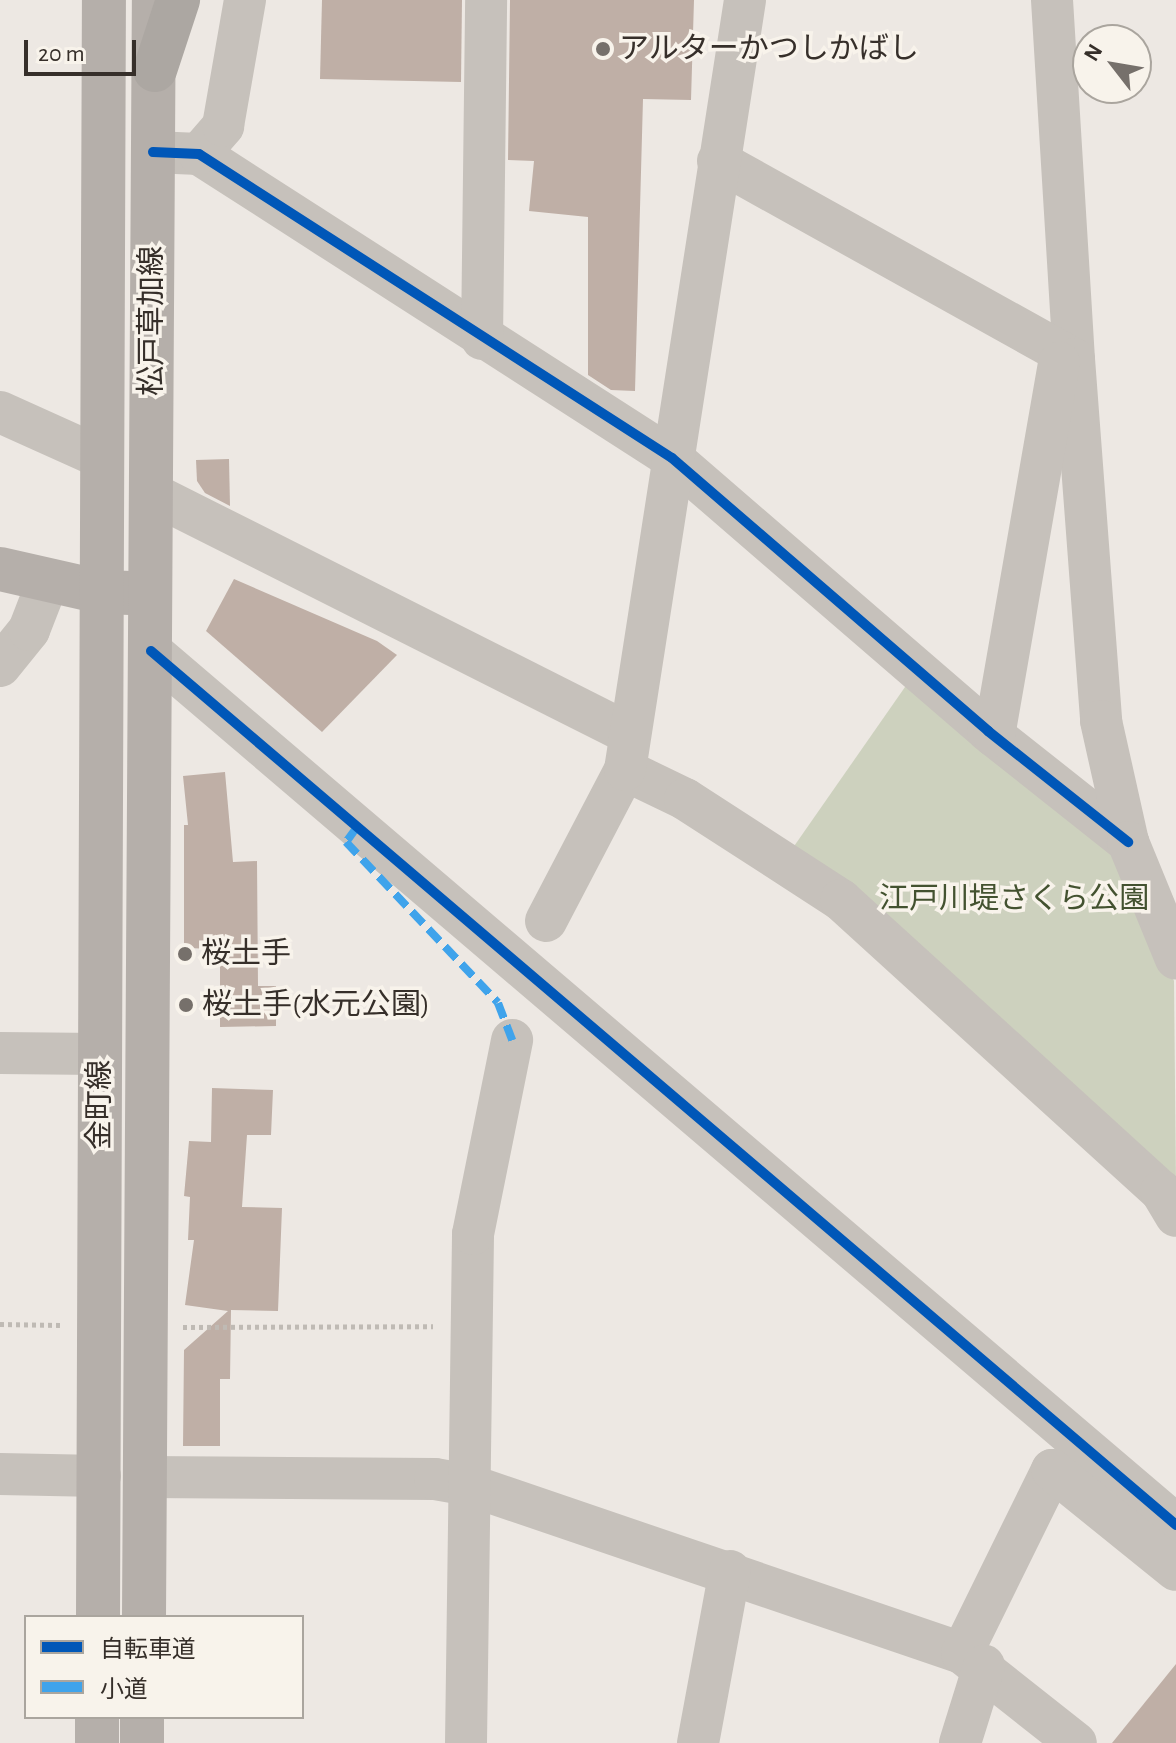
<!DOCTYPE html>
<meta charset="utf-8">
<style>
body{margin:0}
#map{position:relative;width:1176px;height:1743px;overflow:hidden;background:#ede8e3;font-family:"Alegreya Sans","Noto Sans JP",sans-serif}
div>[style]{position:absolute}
.green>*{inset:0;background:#cdd1be}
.building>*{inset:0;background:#bfafa6}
.path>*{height:5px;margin-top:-2.5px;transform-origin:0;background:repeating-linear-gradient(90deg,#bfbab4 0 4px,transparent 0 8px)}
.minor>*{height:42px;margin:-21px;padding:0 21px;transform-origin:21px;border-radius:21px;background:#c6c1bb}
.major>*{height:44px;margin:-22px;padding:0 22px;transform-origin:22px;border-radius:22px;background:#b5afaa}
.highway>*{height:44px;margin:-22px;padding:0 22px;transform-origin:22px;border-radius:22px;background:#aca7a2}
.quiet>*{height:8px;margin-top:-4px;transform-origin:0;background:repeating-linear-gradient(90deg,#3fa3eb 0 16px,transparent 0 24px)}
.cycleway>*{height:10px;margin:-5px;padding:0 5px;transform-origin:5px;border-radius:5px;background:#0057b8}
.dots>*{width:22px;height:22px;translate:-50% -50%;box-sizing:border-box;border:4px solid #f8f3eb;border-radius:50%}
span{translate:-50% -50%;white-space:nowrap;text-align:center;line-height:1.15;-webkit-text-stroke:7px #f8f3eb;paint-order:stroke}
.poi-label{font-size:30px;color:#362f2a}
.left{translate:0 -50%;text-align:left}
.street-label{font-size:30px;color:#362f2a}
.park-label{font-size:30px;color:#435230}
.legend{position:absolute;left:24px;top:1615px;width:280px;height:104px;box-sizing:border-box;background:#f8f3eb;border:2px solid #aaa59e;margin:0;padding:10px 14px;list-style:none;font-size:24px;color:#362f2a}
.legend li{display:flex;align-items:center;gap:16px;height:40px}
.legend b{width:40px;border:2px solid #aaa59e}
.north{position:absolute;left:1072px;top:24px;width:80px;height:80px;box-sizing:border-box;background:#f8f3eb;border:2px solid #aaa59e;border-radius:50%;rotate:301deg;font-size:22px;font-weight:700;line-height:32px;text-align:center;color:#362f2a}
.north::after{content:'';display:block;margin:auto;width:28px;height:36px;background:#76706b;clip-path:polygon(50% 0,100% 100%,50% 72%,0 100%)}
.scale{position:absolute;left:24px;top:40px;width:112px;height:36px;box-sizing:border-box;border:4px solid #362f2a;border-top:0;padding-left:10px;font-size:24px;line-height:28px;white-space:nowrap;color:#362f2a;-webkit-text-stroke:6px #f8f3eb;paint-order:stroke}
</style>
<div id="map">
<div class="green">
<i style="clip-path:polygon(912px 677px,1116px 849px,1174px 981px,1176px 1188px,790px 852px)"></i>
</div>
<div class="building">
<i style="clip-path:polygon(322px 0,462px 0,461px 82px,320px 79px)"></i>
<i style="clip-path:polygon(510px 0,694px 0,691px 100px,643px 99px,635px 391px,611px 390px,588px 375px,588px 217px,529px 211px,534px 161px,508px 160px)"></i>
<i style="clip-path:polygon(229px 459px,230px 506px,205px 493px,197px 481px,196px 460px)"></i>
<i style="clip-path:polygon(234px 579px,377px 641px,397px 655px,322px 732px,206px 631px)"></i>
<i style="clip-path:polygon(225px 772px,233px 862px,257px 861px,258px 986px,276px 986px,276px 1026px,220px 1027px,220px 949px,184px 948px,184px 825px,188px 825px,183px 776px)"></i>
<i style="clip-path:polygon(212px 1088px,273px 1090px,271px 1135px,247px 1135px,242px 1207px,282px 1208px,278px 1311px,231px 1310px,230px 1379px,220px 1379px,220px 1446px,183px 1446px,184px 1350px,228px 1311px,185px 1305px,194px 1240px,188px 1240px,190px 1197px,184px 1196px,189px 1141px,211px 1142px)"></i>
<i style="clip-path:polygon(1176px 1664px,1176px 1743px,1112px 1743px)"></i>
</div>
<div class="path">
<i style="left:0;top:1324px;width:60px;rotate:1deg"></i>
<i style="left:183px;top:1327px;width:250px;rotate:-0.2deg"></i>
</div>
<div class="minor">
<i style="left:1052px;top:0;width:360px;rotate:86.5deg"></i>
<i style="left:153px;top:152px;width:46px;rotate:2.5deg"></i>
<i style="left:199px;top:154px;width:562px;rotate:32.73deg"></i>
<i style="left:672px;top:458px;width:418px;rotate:40.8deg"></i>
<i style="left:988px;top:731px;width:179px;rotate:38.4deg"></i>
<i style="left:199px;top:154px;width:37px;rotate:-49deg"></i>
<i style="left:223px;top:126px;width:128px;rotate:-80.1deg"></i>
<i style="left:718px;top:161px;width:407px;rotate:29.1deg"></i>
<i style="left:1074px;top:359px;width:363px;rotate:85.7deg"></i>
<i style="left:1101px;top:721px;width:124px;rotate:77.4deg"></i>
<i style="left:1128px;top:842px;width:126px;rotate:67.7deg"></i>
<i style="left:482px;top:339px;width:339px;rotate:-89.3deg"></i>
<i style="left:0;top:412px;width:110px;rotate:24.2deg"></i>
<i style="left:151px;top:493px;width:536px;rotate:26.71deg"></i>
<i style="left:151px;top:651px;width:1347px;rotate:40.45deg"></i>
<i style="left:0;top:666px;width:46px;rotate:-51.1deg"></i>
<i style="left:29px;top:630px;width:53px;rotate:-68.8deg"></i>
<i style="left:994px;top:736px;width:379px;rotate:-80.1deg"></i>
<i style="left:625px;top:770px;width:67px;rotate:25.8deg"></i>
<i style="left:685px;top:799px;width:186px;rotate:32.9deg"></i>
<i style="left:841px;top:900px;width:433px;rotate:42.3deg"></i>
<i style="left:1161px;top:1191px;width:29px;rotate:59deg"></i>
<i style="left:546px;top:921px;width:170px;rotate:-62.4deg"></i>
<i style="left:625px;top:770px;width:779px;rotate:-81.14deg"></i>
<i style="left:0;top:1053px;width:99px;rotate:0.6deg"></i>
<i style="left:0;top:1474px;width:100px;rotate:1.1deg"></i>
<i style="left:146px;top:1477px;width:289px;rotate:0.4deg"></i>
<i style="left:435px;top:1479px;width:35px;rotate:10deg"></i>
<i style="left:469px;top:1485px;width:521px;rotate:18.82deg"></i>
<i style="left:962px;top:1653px;width:145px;rotate:38.3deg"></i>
<i style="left:962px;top:1653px;width:204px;rotate:-63.8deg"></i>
<i style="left:1052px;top:1470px;width:159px;rotate:38.9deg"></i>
<i style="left:466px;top:1743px;width:509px;rotate:-89.21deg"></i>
<i style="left:473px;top:1234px;width:198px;rotate:-78.6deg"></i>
<i style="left:698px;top:1743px;width:175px;rotate:-79.5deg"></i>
<i style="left:960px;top:1743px;width:81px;rotate:-72.7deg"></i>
</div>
<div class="major">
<i style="left:0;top:569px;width:104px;rotate:12.8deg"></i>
<i style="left:101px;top:592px;width:30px;rotate:2deg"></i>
<i style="left:98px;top:1617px;width:1617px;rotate:-89.79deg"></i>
<i style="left:144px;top:1617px;width:1617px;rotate:-89.65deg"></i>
<i style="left:97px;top:1743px;width:26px;rotate:-90deg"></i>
<i style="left:142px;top:1743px;width:26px;rotate:-90deg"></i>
</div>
<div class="highway">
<i style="left:155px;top:70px;width:74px;rotate:-71.8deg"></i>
</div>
<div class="quiet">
<i style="left:357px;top:827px;width:19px;rotate:126deg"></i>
<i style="left:346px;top:842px;width:221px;rotate:46.6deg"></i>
<i style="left:498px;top:1003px;width:40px;rotate:69deg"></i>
</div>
<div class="cycleway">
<i style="left:153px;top:152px;width:46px;rotate:2.5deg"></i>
<i style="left:199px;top:154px;width:562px;rotate:32.73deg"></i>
<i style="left:672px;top:458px;width:418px;rotate:40.8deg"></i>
<i style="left:988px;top:731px;width:179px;rotate:38.4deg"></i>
<i style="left:151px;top:651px;width:1347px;rotate:40.45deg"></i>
</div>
<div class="dots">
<i style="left:603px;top:49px;background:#76706b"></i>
<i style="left:185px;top:954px;background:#76706b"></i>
<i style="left:186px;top:1005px;background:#76706b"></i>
</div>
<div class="poi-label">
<span class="left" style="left:619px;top:49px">アルターかつしかばし</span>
<span class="left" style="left:201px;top:954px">桜土手</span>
<span class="left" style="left:202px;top:1005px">桜土手(水元公園)</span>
</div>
<div class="street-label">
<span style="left:152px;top:321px;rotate:-90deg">松戸草加線</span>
<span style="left:100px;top:1105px;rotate:-90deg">金町線</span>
</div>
<div class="park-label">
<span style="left:1014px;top:899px">江戸川堤さくら公園</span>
</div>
<ul class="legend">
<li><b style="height:10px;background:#0057b8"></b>自転車道</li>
<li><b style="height:10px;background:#3fa3eb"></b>小道</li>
</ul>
<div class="north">N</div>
<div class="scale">20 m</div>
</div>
